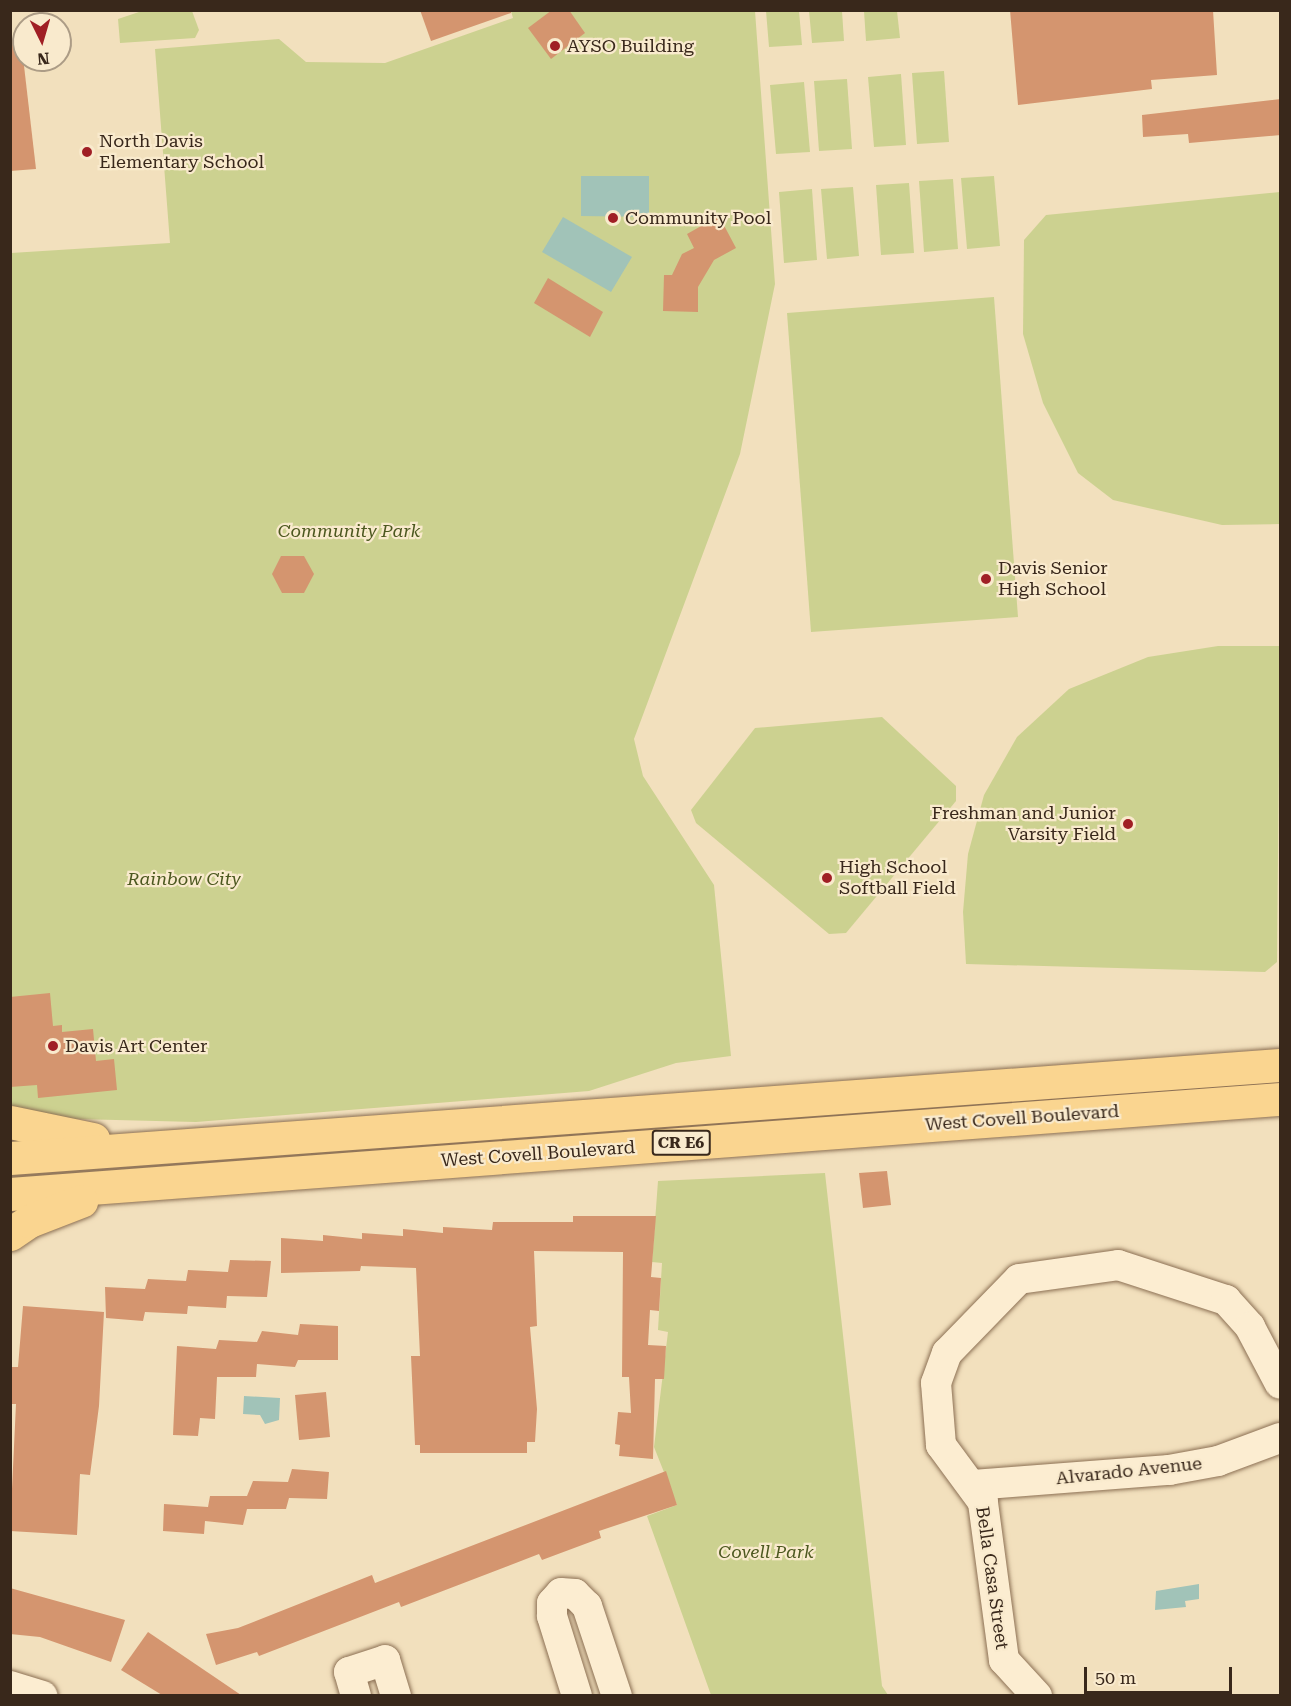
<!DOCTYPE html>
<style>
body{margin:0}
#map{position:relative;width:1291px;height:1706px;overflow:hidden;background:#f2e0bd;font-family:"Roboto Serif",serif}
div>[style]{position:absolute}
.green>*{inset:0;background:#ccd190}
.water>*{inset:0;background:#a1c3b8}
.building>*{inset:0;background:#d4956f}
.roads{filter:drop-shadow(0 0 2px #8c7054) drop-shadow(0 0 2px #8c7054)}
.minor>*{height:30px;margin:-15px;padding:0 15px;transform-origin:15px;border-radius:15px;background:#fcedd1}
.major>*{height:33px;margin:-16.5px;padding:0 16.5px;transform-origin:16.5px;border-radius:16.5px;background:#fad590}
.dots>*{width:16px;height:16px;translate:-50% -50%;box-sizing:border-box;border:3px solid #f9eacd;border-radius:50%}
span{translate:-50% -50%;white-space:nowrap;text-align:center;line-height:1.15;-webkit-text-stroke:4.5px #f9eacd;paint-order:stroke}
.shield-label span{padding:2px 4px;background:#f9eacd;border:2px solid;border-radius:4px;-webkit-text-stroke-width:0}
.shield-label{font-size:16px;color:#39281b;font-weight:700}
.poi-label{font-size:18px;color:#39281b}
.left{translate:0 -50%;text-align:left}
.right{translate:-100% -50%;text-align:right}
.park-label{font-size:18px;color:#4c581f;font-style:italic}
.street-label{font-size:18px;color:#39281b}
.frame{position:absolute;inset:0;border:12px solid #39281b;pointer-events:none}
.north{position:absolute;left:12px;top:12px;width:60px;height:60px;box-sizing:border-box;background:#f9eacd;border:2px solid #ac9c86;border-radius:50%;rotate:175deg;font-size:16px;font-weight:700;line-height:24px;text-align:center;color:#39281b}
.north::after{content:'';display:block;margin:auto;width:21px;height:27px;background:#a01f25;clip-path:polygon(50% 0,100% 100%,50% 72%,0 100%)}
.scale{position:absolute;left:1084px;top:1667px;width:148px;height:27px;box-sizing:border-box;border:3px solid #39281b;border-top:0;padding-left:8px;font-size:18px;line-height:21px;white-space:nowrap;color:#39281b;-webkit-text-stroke:4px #f9eacd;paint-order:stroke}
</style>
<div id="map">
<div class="green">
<i style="clip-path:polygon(142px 11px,192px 11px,199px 30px,195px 38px,120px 43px,118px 19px)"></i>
<i style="clip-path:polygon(511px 11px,755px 11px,775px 284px,740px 454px,634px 739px,643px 776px,714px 885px,731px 1056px,676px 1063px,589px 1091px,196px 1122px,36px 1118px,18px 1111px,11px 1104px,11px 253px,170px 243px,155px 49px,279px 39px,306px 62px,385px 63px,513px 18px)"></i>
<i style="clip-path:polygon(766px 11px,799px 11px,802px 45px,769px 47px)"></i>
<i style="clip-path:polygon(809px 11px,842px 11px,844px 41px,812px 43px)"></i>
<i style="clip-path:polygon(864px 11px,897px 11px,900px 38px,866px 41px)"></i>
<i style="clip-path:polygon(944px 71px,949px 142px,917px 144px,912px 73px)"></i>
<i style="clip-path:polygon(901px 74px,906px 145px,874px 147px,868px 77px)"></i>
<i style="clip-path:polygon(847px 79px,852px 149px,819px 151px,814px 81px)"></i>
<i style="clip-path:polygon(804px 82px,810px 152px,776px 154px,770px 85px)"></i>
<i style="clip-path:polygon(994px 176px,1000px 246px,967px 249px,961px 178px)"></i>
<i style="clip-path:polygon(953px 179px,958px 249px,924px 252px,919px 181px)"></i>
<i style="clip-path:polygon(909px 183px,914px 253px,881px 255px,876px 185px)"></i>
<i style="clip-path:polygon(853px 187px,859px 256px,827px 259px,821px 189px)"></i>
<i style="clip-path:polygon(812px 189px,817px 260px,784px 263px,779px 192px)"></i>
<i style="clip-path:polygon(1280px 192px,1280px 524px,1222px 525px,1113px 500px,1078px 473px,1043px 403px,1023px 334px,1024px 240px,1046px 215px)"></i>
<i style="clip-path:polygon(994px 297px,1018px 617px,811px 632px,787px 313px)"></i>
<i style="clip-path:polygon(1218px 646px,1280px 646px,1277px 962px,1265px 972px,966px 964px,963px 912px,968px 854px,984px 795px,1017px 737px,1069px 689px,1148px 657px)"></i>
<i style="clip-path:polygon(882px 717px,956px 786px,956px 801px,846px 933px,829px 934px,696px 823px,691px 810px,755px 728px)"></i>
<i style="clip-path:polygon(825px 1173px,882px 1686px,888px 1695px,711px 1695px,647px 1516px,677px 1505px,654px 1447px,668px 1332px,658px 1330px,662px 1263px,652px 1262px,658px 1181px)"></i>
</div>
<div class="water">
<i style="clip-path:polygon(581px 176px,649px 176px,649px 217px,581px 216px)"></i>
<i style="clip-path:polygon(563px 217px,632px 257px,611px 292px,542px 252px)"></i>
<i style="clip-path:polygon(244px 1396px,280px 1398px,279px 1420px,265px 1424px,260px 1415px,243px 1414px)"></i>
<i style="clip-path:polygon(1199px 1584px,1199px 1599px,1185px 1601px,1186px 1607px,1155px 1610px,1156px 1591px)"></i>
</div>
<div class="building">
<i style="clip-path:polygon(420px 10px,511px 10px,511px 13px,431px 41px)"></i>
<i style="clip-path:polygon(552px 10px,569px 10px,585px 33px,551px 59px,528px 28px)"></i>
<i style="clip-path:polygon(1010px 10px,1213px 10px,1217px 75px,1151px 80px,1152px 89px,1018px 105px)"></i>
<i style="clip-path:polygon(10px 40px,21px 40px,36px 169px,10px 171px)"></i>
<i style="clip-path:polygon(1281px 99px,1281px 135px,1189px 143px,1188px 134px,1143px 137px,1142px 115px)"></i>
<i style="clip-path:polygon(719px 216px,736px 248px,714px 260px,698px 287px,698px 312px,663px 311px,664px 275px,672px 275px,682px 254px,694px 248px,687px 234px)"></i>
<i style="clip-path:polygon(548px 278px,603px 312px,590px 337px,534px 303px)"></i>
<i style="clip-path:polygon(281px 556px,304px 556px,314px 574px,304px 593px,282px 593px,272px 574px)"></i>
<i style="clip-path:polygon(50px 993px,53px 1026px,62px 1025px,62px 1032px,93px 1029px,96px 1061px,114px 1059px,117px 1090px,38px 1098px,37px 1085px,10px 1087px,10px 997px)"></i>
<i style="clip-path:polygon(887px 1171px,891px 1205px,863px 1208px,859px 1173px)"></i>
<i style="clip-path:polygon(573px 1216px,656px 1216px,651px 1277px,661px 1278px,659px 1311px,650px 1310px,648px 1345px,666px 1346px,664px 1379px,655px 1379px,653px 1459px,619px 1456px,620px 1445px,615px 1444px,618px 1412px,631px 1413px,629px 1377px,622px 1377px,623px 1252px,534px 1251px,537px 1326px,530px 1327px,537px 1409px,535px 1442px,527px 1442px,527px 1453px,420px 1453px,420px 1445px,415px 1445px,411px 1356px,420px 1356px,416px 1268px,361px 1266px,360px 1271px,281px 1273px,281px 1238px,323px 1241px,323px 1235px,362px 1239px,362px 1233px,403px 1236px,403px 1229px,443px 1233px,443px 1227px,492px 1230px,493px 1222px,573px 1222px)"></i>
<i style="clip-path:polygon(230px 1260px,271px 1261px,267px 1297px,227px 1296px,226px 1308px,188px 1306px,187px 1314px,145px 1312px,143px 1321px,106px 1318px,105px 1287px,145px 1289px,148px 1279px,186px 1281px,188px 1270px,228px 1272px)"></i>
<i style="clip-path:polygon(23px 1306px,104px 1312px,99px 1406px,90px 1475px,80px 1474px,77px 1535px,10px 1531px,16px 1404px,10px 1404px,11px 1367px,18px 1367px)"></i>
<i style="clip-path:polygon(300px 1324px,338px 1326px,338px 1360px,298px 1360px,295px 1367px,257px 1364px,256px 1377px,217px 1377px,215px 1419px,200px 1418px,198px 1436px,173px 1435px,177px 1346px,216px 1349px,219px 1340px,257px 1342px,262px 1331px,298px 1335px)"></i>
<i style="clip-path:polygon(326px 1392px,330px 1437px,299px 1440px,295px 1395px)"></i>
<i style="clip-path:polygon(292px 1469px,329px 1472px,327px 1499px,289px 1498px,286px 1509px,247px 1509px,243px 1525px,205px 1521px,204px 1534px,163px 1531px,164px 1504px,208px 1507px,210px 1496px,247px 1496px,253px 1481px,288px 1482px)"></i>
<i style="clip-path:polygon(666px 1471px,677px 1505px,599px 1531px,601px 1538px,542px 1560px,539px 1554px,401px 1607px,399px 1602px,259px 1656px,257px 1652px,216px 1665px,206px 1634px,238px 1628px,372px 1575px,375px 1583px)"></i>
<i style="clip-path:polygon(10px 1588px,125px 1620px,111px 1662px,40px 1637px,10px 1634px)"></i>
<i style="clip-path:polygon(148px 1632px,216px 1678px,241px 1695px,162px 1695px,121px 1670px)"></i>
</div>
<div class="roads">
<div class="minor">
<i style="left:973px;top:1485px;width:197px;rotate:-4.4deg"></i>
<i style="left:1169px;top:1470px;width:50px;rotate:-10.4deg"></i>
<i style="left:1218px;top:1461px;width:66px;rotate:-20.4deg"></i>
<i style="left:10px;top:1686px;width:34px;rotate:17deg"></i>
<i style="left:356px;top:1696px;width:25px;rotate:-106deg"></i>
<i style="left:349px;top:1672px;width:38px;rotate:-18deg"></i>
<i style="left:385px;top:1660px;width:38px;rotate:73deg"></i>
<i style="left:577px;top:1696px;width:84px;rotate:-107.4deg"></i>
<i style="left:552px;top:1616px;width:13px;rotate:-90deg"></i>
<i style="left:552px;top:1603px;width:13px;rotate:-48deg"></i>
<i style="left:561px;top:1593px;width:14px;rotate:4deg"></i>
<i style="left:575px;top:1594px;width:17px;rotate:45deg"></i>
<i style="left:587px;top:1606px;width:95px;rotate:71.6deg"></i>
<i style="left:1037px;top:1696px;width:49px;rotate:-132.5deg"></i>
<i style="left:1004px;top:1660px;width:159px;rotate:-97.6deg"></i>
<i style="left:983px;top:1502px;width:71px;rotate:-126.4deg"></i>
<i style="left:941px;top:1445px;width:62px;rotate:-94.6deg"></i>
<i style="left:936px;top:1383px;width:32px;rotate:-70deg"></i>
<i style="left:947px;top:1353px;width:103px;rotate:-45.8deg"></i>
<i style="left:1019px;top:1279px;width:100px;rotate:-8deg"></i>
<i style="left:1118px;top:1265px;width:114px;rotate:18deg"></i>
<i style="left:1226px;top:1300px;width:36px;rotate:48deg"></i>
<i style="left:1250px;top:1327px;width:64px;rotate:62.2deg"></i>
</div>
<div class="major">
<i style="left:10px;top:1122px;width:85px;rotate:11.6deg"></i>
<i style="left:10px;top:1158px;width:1273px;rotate:-4.19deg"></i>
<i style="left:10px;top:1194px;width:1274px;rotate:-4.28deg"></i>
<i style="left:10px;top:1234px;width:23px;rotate:-34deg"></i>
<i style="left:29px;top:1221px;width:56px;rotate:-21deg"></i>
</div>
</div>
<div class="dots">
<i style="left:555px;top:46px;background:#a01f25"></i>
<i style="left:87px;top:152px;background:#a01f25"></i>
<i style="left:613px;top:218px;background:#a01f25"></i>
<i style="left:986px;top:579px;background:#a01f25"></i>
<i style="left:1128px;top:824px;background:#a01f25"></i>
<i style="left:827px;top:878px;background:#a01f25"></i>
<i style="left:53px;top:1046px;background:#a01f25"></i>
</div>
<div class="shield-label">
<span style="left:681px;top:1143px">CR E6</span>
</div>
<div class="poi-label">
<span class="left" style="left:567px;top:46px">AYSO Building</span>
<span class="left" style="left:99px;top:152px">North Davis<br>Elementary School</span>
<span class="left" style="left:625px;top:218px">Community Pool</span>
<span class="left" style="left:998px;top:579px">Davis Senior<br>High School</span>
<span class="right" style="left:1116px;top:824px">Freshman and Junior<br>Varsity Field</span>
<span class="left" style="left:839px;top:878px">High School<br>Softball Field</span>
<span class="left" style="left:65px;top:1046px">Davis Art Center</span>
</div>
<div class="park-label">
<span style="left:349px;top:531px">Community Park</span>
<span style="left:184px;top:879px">Rainbow City</span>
<span style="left:766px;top:1552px">Covell Park</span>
</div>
<div class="street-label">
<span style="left:1022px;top:1118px;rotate:-4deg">West Covell Boulevard</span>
<span style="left:538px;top:1154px;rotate:-4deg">West Covell Boulevard</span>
<span style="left:1129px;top:1471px;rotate:-6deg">Alvarado Avenue</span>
<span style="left:992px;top:1578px;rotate:82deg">Bella Casa Street</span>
</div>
<div class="frame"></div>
<div class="north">N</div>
<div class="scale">50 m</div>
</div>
